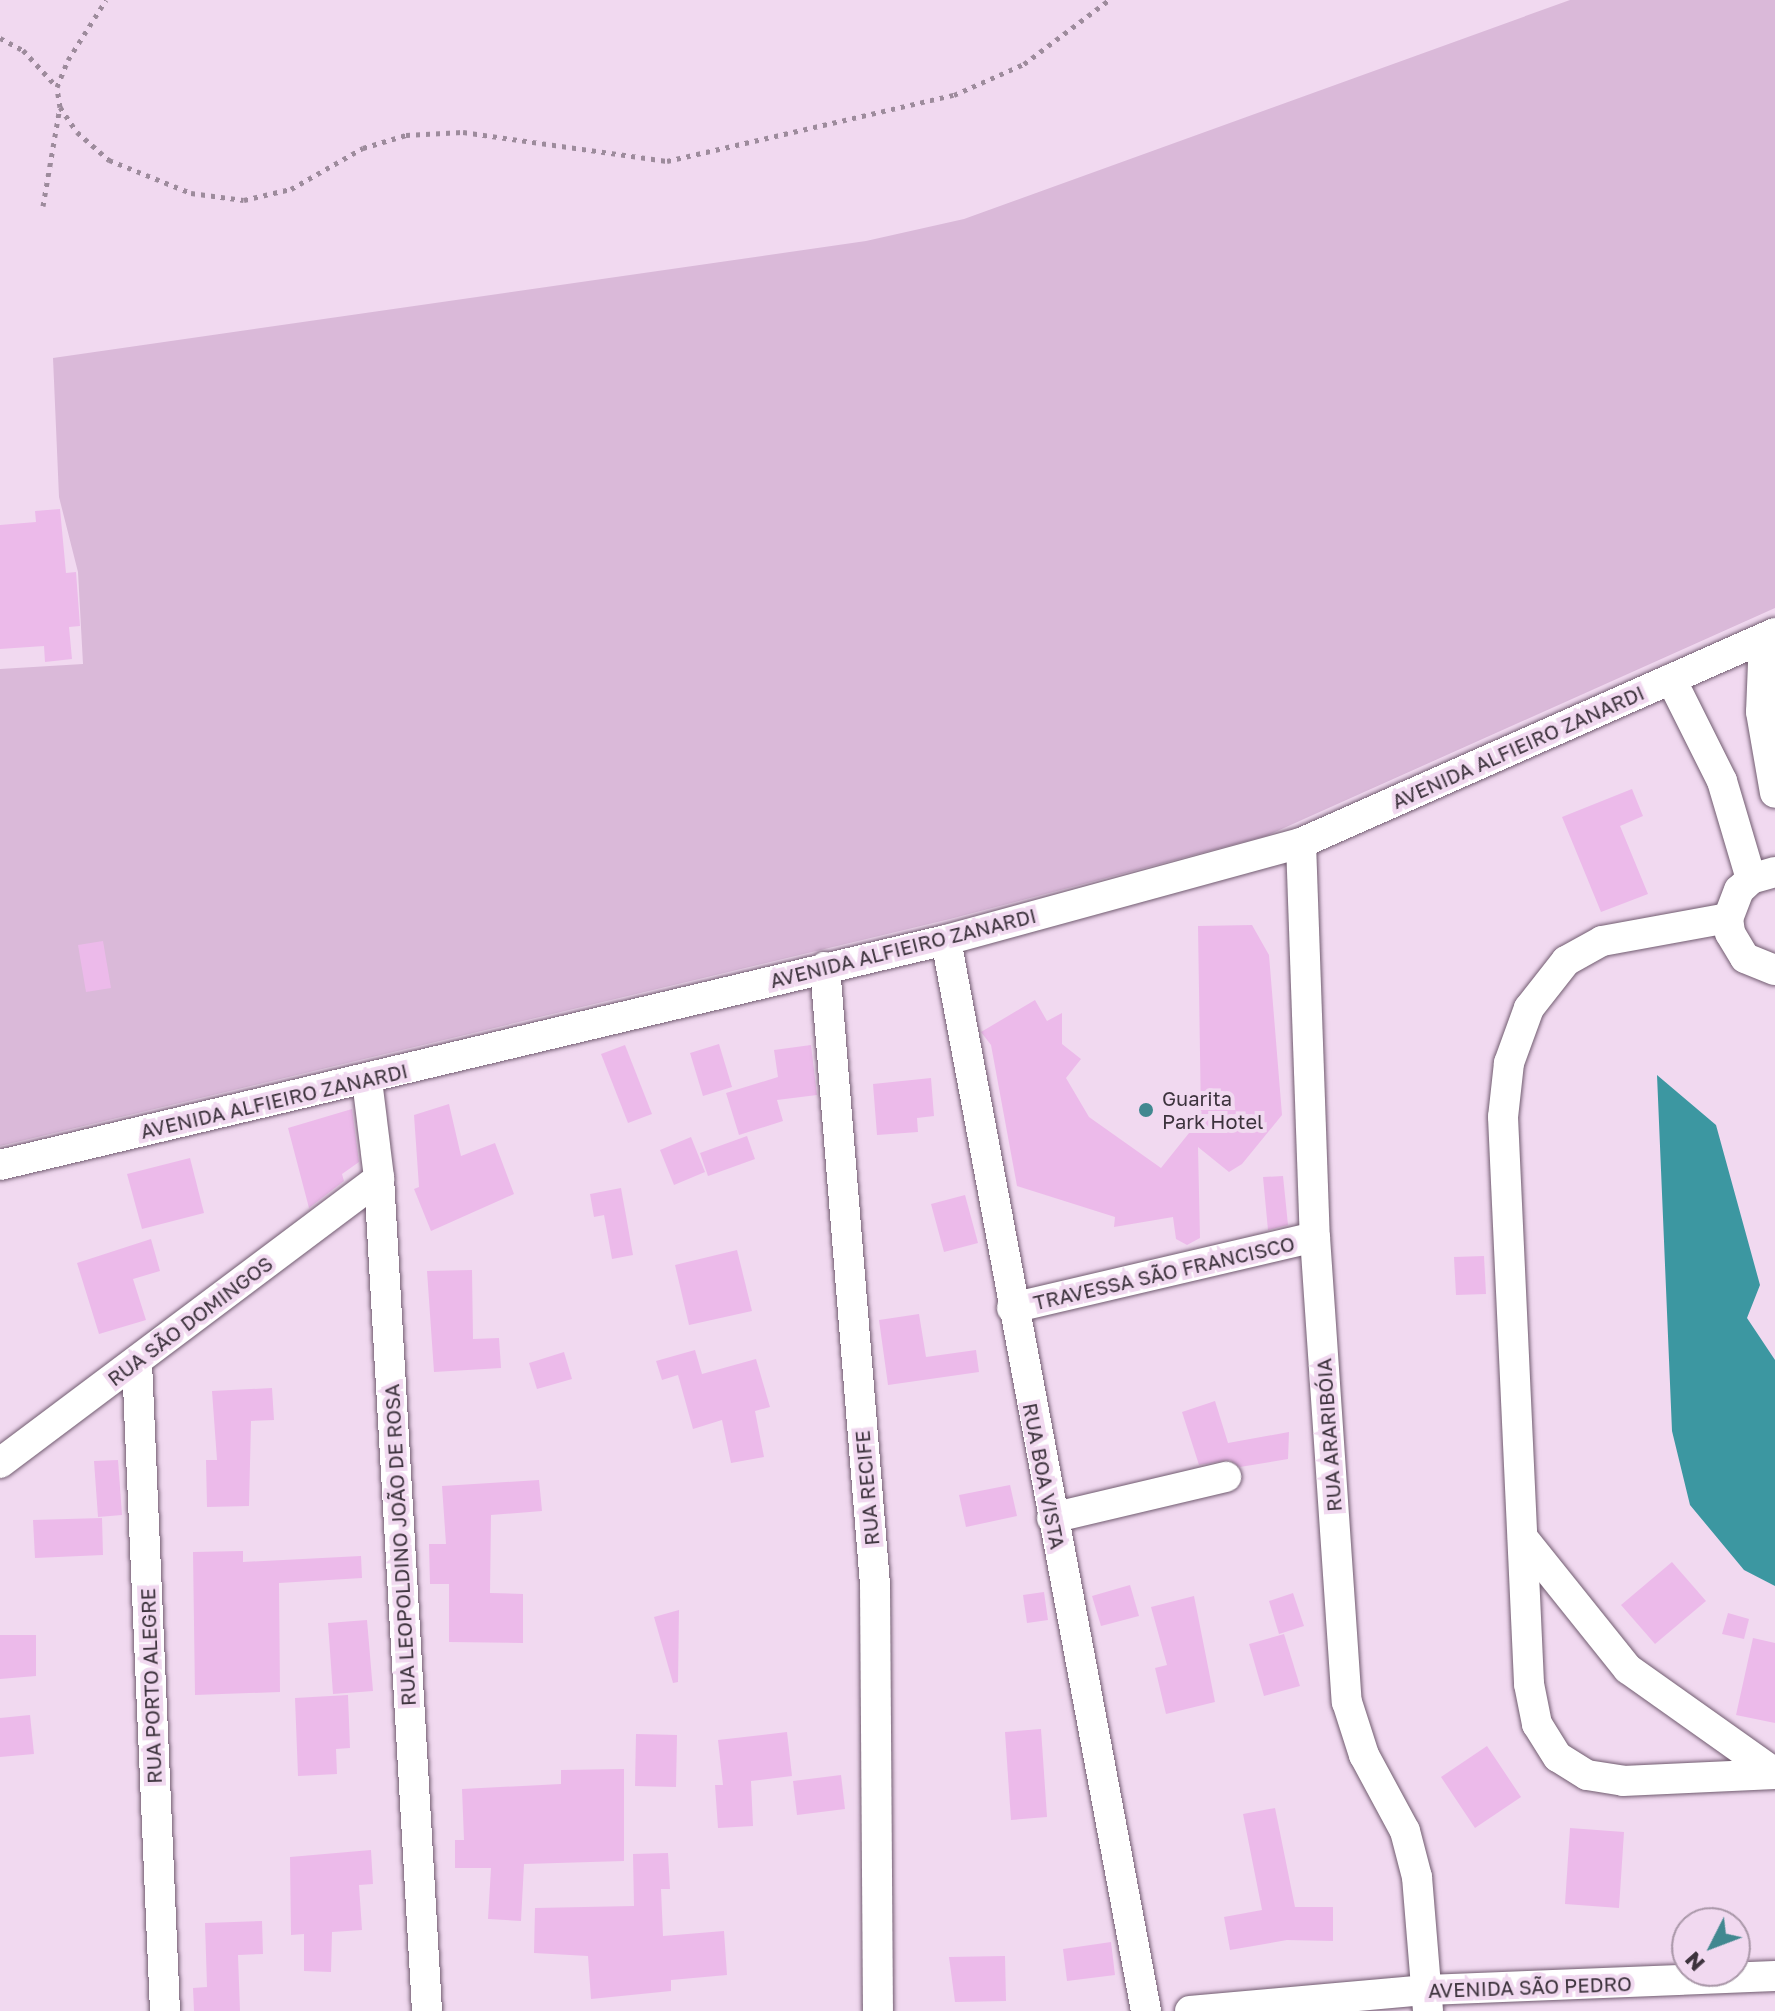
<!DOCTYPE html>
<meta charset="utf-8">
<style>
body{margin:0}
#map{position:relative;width:1775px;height:2011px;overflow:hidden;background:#f1d9f0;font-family:"Golos Text",sans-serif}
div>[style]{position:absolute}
.green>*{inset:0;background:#dab9d9}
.water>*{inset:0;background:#3c97a1}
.building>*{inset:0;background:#ecbaea}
.path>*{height:5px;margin-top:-2.5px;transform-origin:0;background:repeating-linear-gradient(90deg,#9d8b9c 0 4px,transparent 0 10px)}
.roads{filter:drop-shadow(0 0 2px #715c70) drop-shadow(0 0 2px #715c70)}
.street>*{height:30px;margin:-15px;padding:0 15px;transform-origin:15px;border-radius:15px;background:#fff}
.dots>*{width:22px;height:22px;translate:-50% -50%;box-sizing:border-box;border:4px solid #f1d9f0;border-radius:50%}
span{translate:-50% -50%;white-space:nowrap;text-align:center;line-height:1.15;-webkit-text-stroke:8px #f1d9f0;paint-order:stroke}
.street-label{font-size:20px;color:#3d333d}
.poi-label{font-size:20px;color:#3d333d}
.left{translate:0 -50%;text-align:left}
.north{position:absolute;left:1671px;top:1907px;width:80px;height:80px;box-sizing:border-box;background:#f1d9f0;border:2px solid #a997a8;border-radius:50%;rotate:228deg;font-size:22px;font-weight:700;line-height:32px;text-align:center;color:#3d333d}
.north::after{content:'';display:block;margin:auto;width:28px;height:36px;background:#418890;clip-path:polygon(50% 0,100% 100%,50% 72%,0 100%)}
</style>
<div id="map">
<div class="green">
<i style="clip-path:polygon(1570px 0,1775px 0,1775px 608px,1266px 836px,950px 919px,0 1146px,0 669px,83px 664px,78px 572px,59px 497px,53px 358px,866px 241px,964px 219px)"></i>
</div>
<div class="water">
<i style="clip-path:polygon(1657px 1075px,1716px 1125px,1760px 1285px,1747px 1318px,1775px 1360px,1775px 1586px,1744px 1570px,1690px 1505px,1672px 1431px)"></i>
</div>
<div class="building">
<i style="clip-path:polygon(60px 509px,66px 573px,76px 572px,80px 626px,69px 627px,72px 659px,45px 662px,44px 646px,0 649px,0 525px,36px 522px,35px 511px)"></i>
<i style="clip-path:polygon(1632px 789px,1643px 816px,1620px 826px,1648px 894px,1601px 912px,1562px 817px)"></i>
<i style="clip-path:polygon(1252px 925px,1269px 955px,1282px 1115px,1242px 1164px,1229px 1172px,1198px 1147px,1200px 1238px,1187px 1245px,1176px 1239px,1173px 1217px,1114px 1227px,1115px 1217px,1017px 1186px,991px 1045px,981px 1032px,1035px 1000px,1047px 1021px,1062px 1013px,1062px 1044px,1081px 1059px,1066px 1078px,1089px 1117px,1161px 1168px,1201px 1118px,1198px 926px)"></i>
<i style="clip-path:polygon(103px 941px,111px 988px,86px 992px,78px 945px)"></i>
<i style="clip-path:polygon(719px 1044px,732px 1087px,703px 1096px,690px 1053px)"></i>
<i style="clip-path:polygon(625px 1045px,652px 1114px,628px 1123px,601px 1054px)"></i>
<i style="clip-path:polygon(811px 1045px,817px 1095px,777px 1100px,783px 1121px,739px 1135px,726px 1093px,778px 1077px,774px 1050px)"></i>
<i style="clip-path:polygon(931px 1078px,934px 1116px,917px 1118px,918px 1132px,877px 1135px,873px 1084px)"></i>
<i style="clip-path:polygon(449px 1104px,461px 1156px,495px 1143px,514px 1194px,431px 1231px,414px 1189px,419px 1187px,414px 1115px)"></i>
<i style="clip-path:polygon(352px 1109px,359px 1162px,342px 1174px,344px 1181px,309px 1208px,288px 1128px)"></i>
<i style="clip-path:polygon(747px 1136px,755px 1159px,708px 1176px,700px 1153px)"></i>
<i style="clip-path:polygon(691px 1137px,705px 1172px,674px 1185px,660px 1150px)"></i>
<i style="clip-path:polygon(190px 1158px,204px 1213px,142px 1229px,127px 1174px)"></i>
<i style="clip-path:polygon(1283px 1176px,1288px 1225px,1268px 1230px,1263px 1177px)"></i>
<i style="clip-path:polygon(621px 1188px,633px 1255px,612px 1259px,604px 1215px,594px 1217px,590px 1194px)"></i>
<i style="clip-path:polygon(965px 1195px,978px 1243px,944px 1252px,931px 1204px)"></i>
<i style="clip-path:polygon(151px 1239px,160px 1271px,133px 1279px,146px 1320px,99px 1334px,77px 1263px)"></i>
<i style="clip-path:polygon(737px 1250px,752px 1311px,689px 1325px,675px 1265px)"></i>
<i style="clip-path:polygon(1484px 1256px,1486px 1294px,1456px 1295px,1454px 1257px)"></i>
<i style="clip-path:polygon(472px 1270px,473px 1339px,499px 1338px,501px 1368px,434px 1372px,427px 1271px)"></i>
<i style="clip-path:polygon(919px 1314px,926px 1357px,976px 1350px,979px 1372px,888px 1385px,879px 1320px)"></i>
<i style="clip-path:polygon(695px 1350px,702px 1374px,756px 1359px,770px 1407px,755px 1411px,764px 1457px,731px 1463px,722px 1420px,693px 1429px,678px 1375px,662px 1380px,656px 1361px)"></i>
<i style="clip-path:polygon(564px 1352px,572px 1379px,537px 1389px,529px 1363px)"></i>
<i style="clip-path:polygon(272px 1388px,274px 1420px,251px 1421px,249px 1506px,207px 1507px,206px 1460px,217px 1460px,212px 1391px)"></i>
<i style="clip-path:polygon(1215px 1401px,1228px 1443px,1289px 1432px,1288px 1459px,1240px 1467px,1230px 1460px,1199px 1465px,1182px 1412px)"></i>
<i style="clip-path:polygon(118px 1460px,122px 1515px,98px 1517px,94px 1461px)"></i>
<i style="clip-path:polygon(539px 1480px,542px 1511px,491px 1515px,490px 1593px,523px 1594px,523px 1643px,449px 1642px,449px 1584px,430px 1584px,429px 1544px,446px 1544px,442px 1486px)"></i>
<i style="clip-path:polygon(1010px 1485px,1017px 1516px,966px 1527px,959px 1495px)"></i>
<i style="clip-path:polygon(102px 1518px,103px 1555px,35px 1558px,33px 1520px)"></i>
<i style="clip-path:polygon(243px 1551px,243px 1562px,361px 1556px,362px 1578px,279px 1583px,280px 1692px,195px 1695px,193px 1552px)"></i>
<i style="clip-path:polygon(1672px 1562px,1706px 1601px,1655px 1644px,1621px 1605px)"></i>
<i style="clip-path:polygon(1130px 1585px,1139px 1616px,1101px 1626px,1092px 1596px)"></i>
<i style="clip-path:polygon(1044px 1592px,1048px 1620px,1027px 1623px,1023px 1595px)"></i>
<i style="clip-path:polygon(1293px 1593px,1304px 1626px,1279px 1634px,1269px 1601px)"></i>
<i style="clip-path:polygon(1194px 1596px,1215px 1702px,1166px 1714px,1155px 1668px,1167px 1665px,1151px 1607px)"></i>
<i style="clip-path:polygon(679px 1610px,678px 1682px,673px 1683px,654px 1617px)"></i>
<i style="clip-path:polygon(1728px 1613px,1749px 1619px,1744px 1639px,1722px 1634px)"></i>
<i style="clip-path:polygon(367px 1620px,373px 1691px,333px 1694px,328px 1623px)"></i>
<i style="clip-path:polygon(1284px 1634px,1300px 1686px,1264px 1696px,1249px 1644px)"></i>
<i style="clip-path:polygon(0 1635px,36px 1635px,36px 1676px,0 1679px)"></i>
<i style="clip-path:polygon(1753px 1638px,1775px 1643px,1775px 1723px,1736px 1715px)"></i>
<i style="clip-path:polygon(348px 1695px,350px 1748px,336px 1749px,337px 1774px,298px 1776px,295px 1698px)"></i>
<i style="clip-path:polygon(30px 1715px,34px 1754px,0 1757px,0 1718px)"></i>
<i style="clip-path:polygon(1041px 1729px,1047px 1817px,1011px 1820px,1005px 1732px)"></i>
<i style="clip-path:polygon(787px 1732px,792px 1776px,751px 1781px,753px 1826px,718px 1828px,715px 1785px,723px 1785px,718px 1740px)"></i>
<i style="clip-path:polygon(636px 1734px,677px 1735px,676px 1787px,635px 1786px)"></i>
<i style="clip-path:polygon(1487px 1746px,1521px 1797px,1475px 1828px,1441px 1777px)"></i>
<i style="clip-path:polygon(624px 1769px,624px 1861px,524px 1864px,521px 1921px,488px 1919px,491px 1868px,455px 1868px,455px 1840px,464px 1840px,462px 1789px,561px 1784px,561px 1770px)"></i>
<i style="clip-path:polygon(841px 1775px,845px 1809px,797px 1815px,793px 1781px)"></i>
<i style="clip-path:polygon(1275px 1808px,1295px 1907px,1333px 1907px,1333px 1941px,1287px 1940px,1230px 1950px,1224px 1917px,1262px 1910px,1243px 1814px)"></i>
<i style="clip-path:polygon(1570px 1828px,1624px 1832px,1619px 1908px,1565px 1904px)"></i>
<i style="clip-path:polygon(371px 1850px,373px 1884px,359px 1885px,362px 1930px,332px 1932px,331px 1972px,304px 1971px,304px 1934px,291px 1935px,290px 1857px)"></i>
<i style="clip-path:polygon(668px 1853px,670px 1889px,661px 1889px,663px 1936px,724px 1931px,727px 1975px,671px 1980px,671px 1991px,591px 1999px,588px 1956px,534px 1953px,535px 1908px,634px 1906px,633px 1854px)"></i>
<i style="clip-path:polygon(262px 1921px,263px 1954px,238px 1955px,240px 2011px,194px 2011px,193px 1988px,207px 1987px,205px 1923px)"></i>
<i style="clip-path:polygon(1111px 1942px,1115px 1975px,1067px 1981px,1063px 1949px)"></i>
<i style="clip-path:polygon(1005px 1956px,1006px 2001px,955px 2002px,949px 1957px)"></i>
</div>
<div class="path">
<i style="left:0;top:38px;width:26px;rotate:28deg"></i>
<i style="left:23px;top:50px;width:50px;rotate:47.4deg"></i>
<i style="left:60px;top:107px;width:30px;rotate:56deg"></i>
<i style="left:77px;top:132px;width:43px;rotate:41.2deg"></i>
<i style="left:109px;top:160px;width:88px;rotate:21.9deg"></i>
<i style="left:191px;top:193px;width:53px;rotate:7.5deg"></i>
<i style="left:244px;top:200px;width:48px;rotate:-13.2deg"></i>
<i style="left:291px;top:189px;width:83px;rotate:-29.7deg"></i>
<i style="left:363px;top:148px;width:45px;rotate:-16.8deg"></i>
<i style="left:406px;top:135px;width:57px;rotate:-3deg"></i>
<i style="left:463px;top:132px;width:206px;rotate:8.1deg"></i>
<i style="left:667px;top:161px;width:294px;rotate:-13deg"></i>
<i style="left:954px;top:95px;width:77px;rotate:-23.9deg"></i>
<i style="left:1024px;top:64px;width:106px;rotate:-37deg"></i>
<i style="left:43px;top:206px;width:100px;rotate:-80.3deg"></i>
<i style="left:60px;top:107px;width:20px;rotate:-99deg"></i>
<i style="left:57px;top:87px;width:29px;rotate:-68deg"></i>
<i style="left:68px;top:60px;width:71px;rotate:-57.7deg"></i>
</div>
<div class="roads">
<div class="street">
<i style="left:1764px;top:638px;width:74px;rotate:92.3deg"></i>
<i style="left:1761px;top:712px;width:82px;rotate:80.2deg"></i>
<i style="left:1671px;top:679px;width:114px;rotate:63.4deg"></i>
<i style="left:1722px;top:781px;width:102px;rotate:73.5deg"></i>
<i style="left:1301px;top:843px;width:394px;rotate:88deg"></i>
<i style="left:1315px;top:1237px;width:466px;rotate:86.1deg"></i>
<i style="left:1347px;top:1702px;width:56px;rotate:72.2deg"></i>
<i style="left:1364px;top:1755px;width:86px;rotate:61.7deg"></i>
<i style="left:1405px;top:1831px;width:48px;rotate:75.4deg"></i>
<i style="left:1417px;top:1877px;width:134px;rotate:85.3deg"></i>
<i style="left:1775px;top:872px;width:25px;rotate:164deg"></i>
<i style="left:1751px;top:879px;width:16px;rotate:137deg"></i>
<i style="left:1739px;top:890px;width:30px;rotate:111deg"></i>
<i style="left:1728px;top:918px;width:15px;rotate:82deg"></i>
<i style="left:1730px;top:933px;width:29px;rotate:59deg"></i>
<i style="left:1745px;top:958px;width:32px;rotate:22deg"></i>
<i style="left:1728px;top:918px;width:128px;rotate:169.7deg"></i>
<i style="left:1602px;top:941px;width:41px;rotate:150.9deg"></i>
<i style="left:1566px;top:961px;width:60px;rotate:128.2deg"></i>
<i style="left:1529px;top:1008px;width:59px;rotate:110deg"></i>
<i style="left:1509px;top:1063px;width:54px;rotate:96.3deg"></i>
<i style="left:1503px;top:1117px;width:568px;rotate:87.37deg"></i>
<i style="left:1529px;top:1684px;width:41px;rotate:78.7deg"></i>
<i style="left:1537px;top:1724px;width:39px;rotate:58deg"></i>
<i style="left:1558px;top:1757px;width:34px;rotate:32deg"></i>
<i style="left:1587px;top:1775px;width:36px;rotate:9deg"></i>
<i style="left:1623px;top:1781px;width:152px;rotate:-2.6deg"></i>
<i style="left:946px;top:940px;width:1090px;rotate:79.42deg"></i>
<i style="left:825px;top:967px;width:620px;rotate:85.37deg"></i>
<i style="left:875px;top:1585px;width:426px;rotate:89.6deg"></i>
<i style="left:367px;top:1080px;width:99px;rotate:83deg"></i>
<i style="left:379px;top:1178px;width:834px;rotate:86.7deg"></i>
<i style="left:0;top:1165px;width:972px;rotate:-13.38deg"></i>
<i style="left:946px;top:940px;width:368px;rotate:-15.3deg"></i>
<i style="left:1301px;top:843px;width:518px;rotate:-23.9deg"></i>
<i style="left:1012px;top:1308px;width:311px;rotate:-13.2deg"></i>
<i style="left:137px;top:1362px;width:650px;rotate:87.53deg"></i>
<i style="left:0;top:1463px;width:474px;rotate:-36.9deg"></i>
<i style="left:1052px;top:1518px;width:179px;rotate:-13.3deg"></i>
<i style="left:1523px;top:1538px;width:168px;rotate:51.3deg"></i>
<i style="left:1628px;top:1669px;width:180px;rotate:35.3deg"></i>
<i style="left:1190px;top:2011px;width:238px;rotate:-5.1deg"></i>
<i style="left:1427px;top:1990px;width:348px;rotate:-2.3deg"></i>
</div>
</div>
<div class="dots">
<i style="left:1146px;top:1110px;background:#418890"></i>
</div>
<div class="street-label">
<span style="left:1518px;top:747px;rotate:-24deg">AVENIDA ALFIEIRO ZANARDI</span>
<span style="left:903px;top:948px;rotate:-14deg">AVENIDA ALFIEIRO ZANARDI</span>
<span style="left:274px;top:1101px;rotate:-13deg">AVENIDA ALFIEIRO ZANARDI</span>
<span style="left:1164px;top:1273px;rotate:-13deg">TRAVESSA SÃO FRANCISCO</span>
<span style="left:190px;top:1321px;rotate:-37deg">RUA SÃO DOMINGOS</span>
<span style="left:1329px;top:1435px;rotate:-94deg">RUA ARARIBÓIA</span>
<span style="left:1044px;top:1476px;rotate:79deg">RUA BOA VISTA</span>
<span style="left:867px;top:1488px;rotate:-95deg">RUA RECIFE</span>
<span style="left:400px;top:1545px;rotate:-93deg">RUA LEOPOLDINO JOÃO DE ROSA</span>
<span style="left:151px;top:1686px;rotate:-92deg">RUA PORTO ALEGRE</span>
<span style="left:1530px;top:1987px;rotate:-2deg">AVENIDA SÃO PEDRO</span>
</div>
<div class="poi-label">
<span class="left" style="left:1162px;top:1110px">Guarita<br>Park Hotel</span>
</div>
<div class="north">N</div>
</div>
